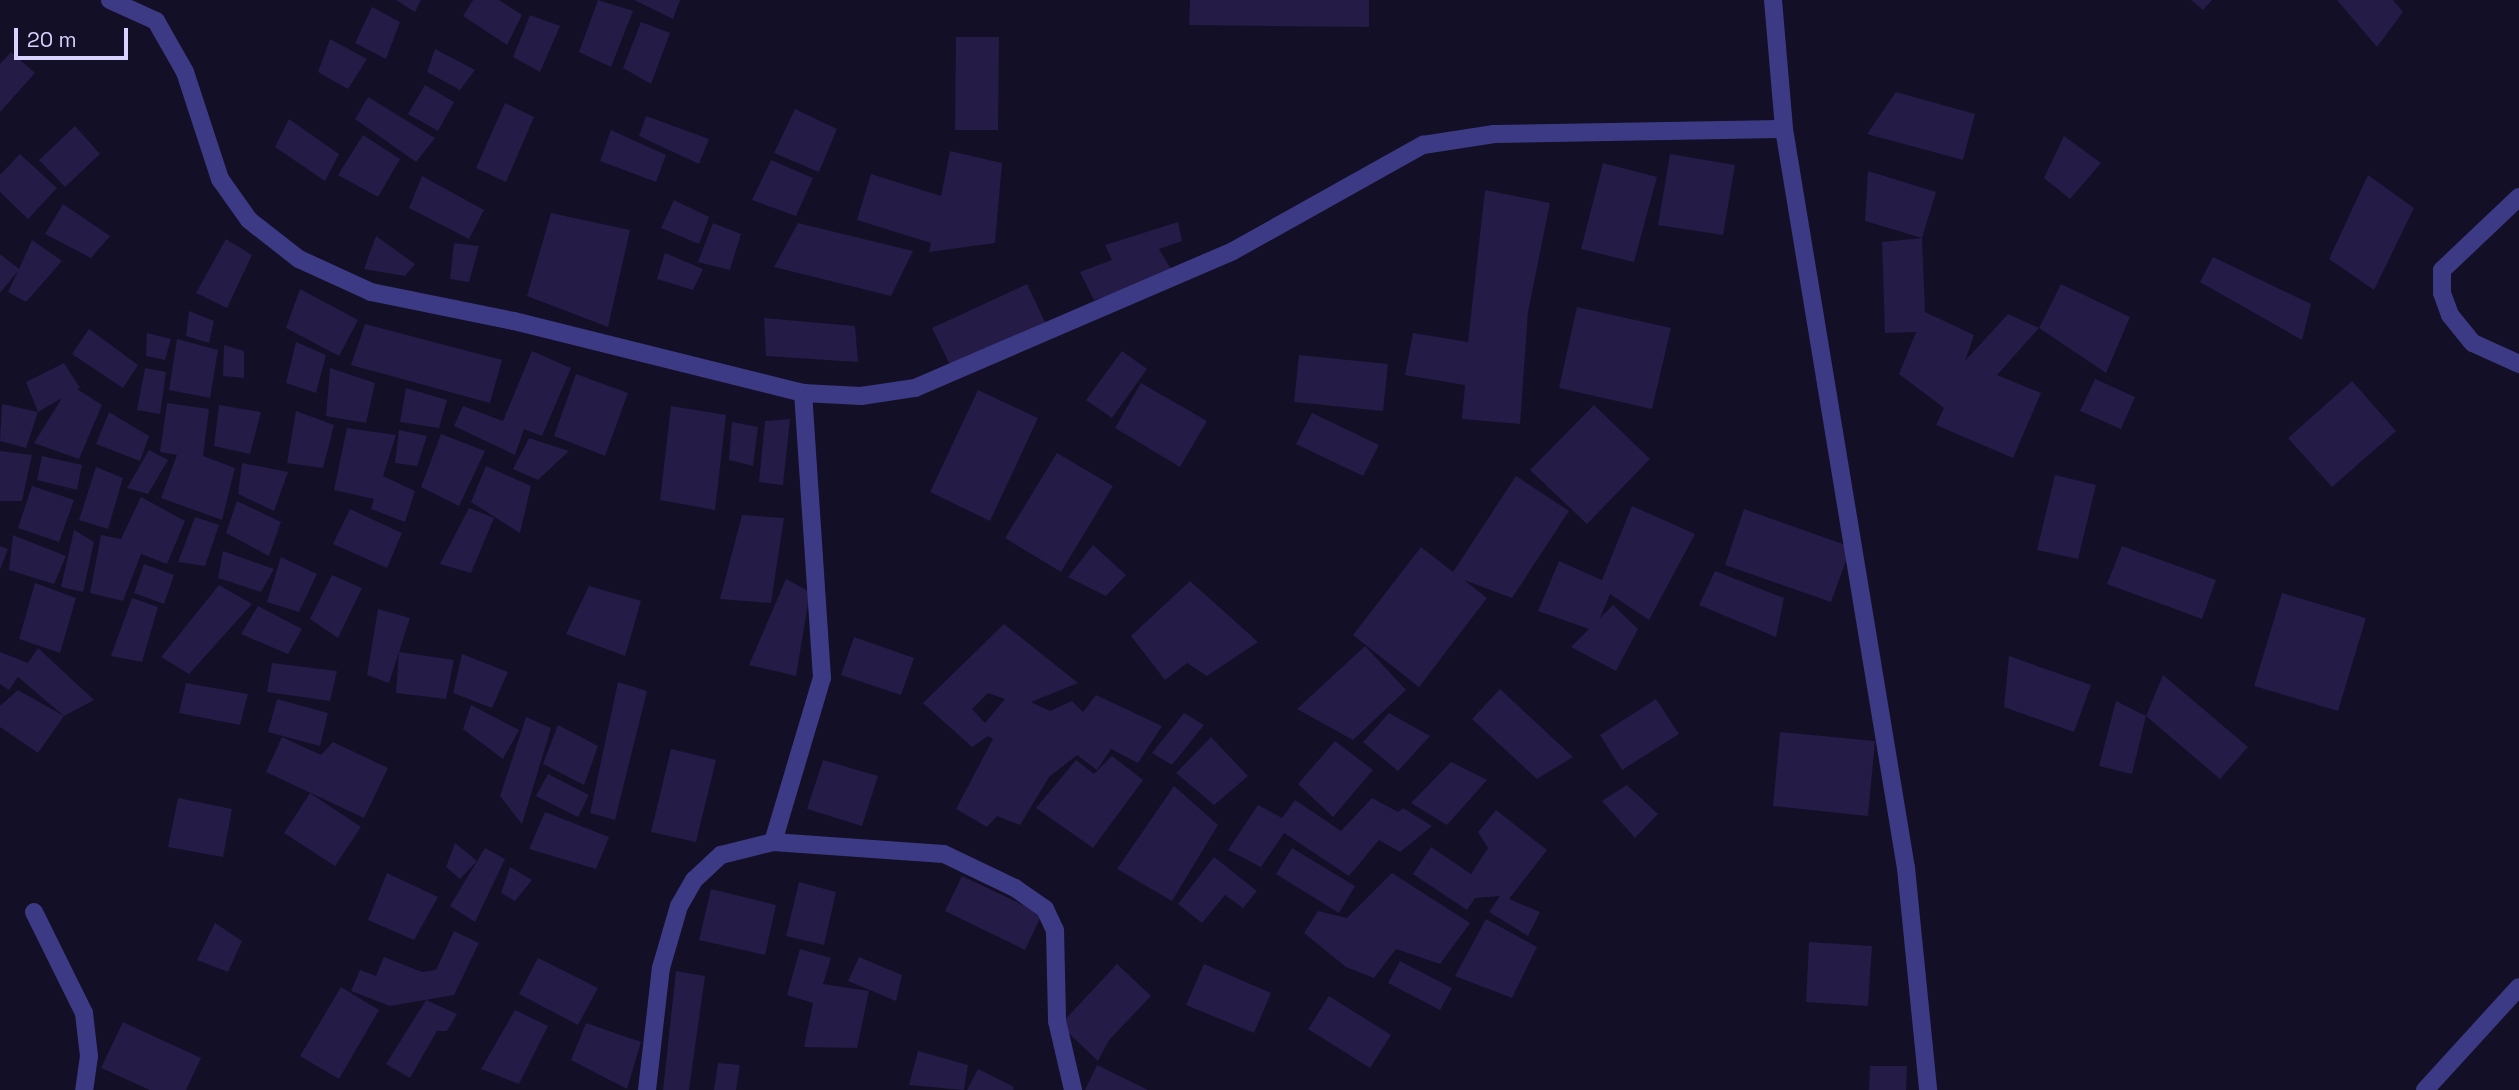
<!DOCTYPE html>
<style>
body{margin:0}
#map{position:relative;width:2519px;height:1090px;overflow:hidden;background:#130f26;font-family:"Space Grotesk",sans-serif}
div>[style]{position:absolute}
.building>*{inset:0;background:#241b47}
.minor>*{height:18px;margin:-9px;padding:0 9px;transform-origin:9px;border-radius:9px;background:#3d3a85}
span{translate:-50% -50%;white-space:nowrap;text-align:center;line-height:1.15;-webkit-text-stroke:6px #130f26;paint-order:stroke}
.scale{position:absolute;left:14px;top:28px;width:114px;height:32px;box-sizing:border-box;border:4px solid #d9d4ff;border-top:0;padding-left:9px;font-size:21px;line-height:24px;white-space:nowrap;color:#d9d4ff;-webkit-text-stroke:5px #130f26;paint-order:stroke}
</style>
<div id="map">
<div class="building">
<i style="clip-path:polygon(396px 0,421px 0,415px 12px)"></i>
<i style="clip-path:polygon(473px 0,499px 0,522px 15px,507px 45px,463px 16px)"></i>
<i style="clip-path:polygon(598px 0,633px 11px,611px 67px,579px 52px)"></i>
<i style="clip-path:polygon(634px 0,680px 0,673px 19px)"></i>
<i style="clip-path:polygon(1190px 0,1369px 0,1369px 27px,1189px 25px)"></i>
<i style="clip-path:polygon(2191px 0,2212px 0,2203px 10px)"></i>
<i style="clip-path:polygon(2337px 0,2393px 0,2403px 12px,2377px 47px)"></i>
<i style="clip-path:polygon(372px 7px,400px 22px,386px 59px,355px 43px)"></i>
<i style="clip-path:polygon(530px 15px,560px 26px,540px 72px,513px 57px)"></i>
<i style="clip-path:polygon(641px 22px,670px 33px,651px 84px,623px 68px)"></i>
<i style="clip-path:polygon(956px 37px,999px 37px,998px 130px,955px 130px)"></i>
<i style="clip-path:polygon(330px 39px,367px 59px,348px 89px,318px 72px)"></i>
<i style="clip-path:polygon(435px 49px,475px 70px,460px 90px,427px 72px)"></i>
<i style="clip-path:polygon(11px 52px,35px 73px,0 112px,0 64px)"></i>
<i style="clip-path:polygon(425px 85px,454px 102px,438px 131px,408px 114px)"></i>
<i style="clip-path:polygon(1896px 92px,1975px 114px,1963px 160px,1867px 134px)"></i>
<i style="clip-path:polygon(368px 97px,435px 138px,416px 162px,355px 119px)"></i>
<i style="clip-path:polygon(505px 103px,534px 117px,506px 182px,476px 168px)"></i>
<i style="clip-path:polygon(795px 109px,837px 129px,819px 172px,774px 153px)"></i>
<i style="clip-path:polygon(646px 116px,709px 139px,699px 164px,639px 136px)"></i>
<i style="clip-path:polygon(289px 119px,339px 154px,325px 181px,275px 147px)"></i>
<i style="clip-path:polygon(75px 126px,100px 154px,65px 187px,39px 160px)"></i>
<i style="clip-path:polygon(611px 130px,666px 155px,656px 182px,600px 161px)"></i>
<i style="clip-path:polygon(363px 135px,400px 159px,378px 197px,338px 175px)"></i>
<i style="clip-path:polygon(2064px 136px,2101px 163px,2070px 199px,2044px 178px)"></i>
<i style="clip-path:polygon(950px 151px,1002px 163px,995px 243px,929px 252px,931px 243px,857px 220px,871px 174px,941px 196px)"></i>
<i style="clip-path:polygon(20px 154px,57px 188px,28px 219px,0 192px,0 175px)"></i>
<i style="clip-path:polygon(1670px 154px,1735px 165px,1723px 235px,1658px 225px)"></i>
<i style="clip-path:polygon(771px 160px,813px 178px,796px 216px,752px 200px)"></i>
<i style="clip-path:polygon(1603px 163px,1657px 177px,1634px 262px,1581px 249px)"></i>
<i style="clip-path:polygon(1868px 171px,1936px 192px,1922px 238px,1925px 312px,1974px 335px,1965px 361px,2008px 314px,2039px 328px,1997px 375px,2041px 393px,2013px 458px,1936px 425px,1944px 408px,1899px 374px,1916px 332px,1885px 333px,1882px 242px,1922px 238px,1865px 221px)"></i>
<i style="clip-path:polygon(2368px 175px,2414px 208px,2374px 290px,2329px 259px)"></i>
<i style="clip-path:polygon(422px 176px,484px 210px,469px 239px,409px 208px)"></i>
<i style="clip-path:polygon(1485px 190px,1550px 203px,1528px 312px,1520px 424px,1462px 419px,1465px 385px,1405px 375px,1413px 333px,1468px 342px)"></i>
<i style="clip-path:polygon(674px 200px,709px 217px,699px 244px,661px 228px)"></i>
<i style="clip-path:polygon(63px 204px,110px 236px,91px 258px,45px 234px)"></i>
<i style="clip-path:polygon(551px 213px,630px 230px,608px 327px,527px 296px)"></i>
<i style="clip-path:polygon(1178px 222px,1182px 241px,1159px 249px,1175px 276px,1094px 300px,1080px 272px,1112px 260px,1105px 245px)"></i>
<i style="clip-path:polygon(713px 223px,741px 234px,730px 270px,698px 262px)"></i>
<i style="clip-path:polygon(798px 223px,913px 251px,891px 296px,774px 267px)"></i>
<i style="clip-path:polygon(376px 236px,415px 264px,405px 276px,364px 269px)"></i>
<i style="clip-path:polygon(226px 239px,252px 255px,227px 308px,196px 293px)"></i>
<i style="clip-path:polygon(32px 240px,62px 261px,26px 302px,8px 292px,18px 271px,0 293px,0 254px,19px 269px)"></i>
<i style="clip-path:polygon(454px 243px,479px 246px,469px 282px,450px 279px)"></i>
<i style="clip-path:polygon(665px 253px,703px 269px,693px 290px,657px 279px)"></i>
<i style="clip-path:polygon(2213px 257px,2311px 304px,2302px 340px,2200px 282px)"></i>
<i style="clip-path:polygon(1027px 284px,1045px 322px,951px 367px,932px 328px)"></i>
<i style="clip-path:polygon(2061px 284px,2130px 317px,2106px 373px,2039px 328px)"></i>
<i style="clip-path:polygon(300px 289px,358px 320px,339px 356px,286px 328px)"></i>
<i style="clip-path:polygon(1577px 307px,1671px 328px,1652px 409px,1559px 388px)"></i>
<i style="clip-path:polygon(189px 311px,214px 321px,209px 343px,186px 336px)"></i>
<i style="clip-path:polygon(764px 318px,855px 326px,858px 362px,766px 356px)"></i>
<i style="clip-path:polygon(365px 324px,502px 360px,490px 403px,351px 365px)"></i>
<i style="clip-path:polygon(89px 329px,138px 365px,123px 388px,72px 354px)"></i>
<i style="clip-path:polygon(147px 333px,171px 339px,165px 360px,146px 356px)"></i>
<i style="clip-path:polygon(177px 339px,218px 350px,210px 398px,169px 390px)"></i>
<i style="clip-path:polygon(296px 342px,326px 355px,316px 393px,286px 383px)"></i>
<i style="clip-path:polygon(224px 345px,244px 351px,244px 378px,223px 376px)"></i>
<i style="clip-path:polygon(532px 351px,571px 368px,542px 436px,524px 429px,515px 455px,454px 426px,463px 406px,503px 421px)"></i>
<i style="clip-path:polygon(1122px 351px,1147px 369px,1112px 418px,1086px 400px)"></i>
<i style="clip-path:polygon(1299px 355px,1388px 364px,1383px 411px,1294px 402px)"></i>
<i style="clip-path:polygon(64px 363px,80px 388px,77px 389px,102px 405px,79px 459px,34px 443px,62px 398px,38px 412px,26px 448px,0 441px,2px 404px,38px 412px,26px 382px)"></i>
<i style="clip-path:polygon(145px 368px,166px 372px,160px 414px,137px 410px)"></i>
<i style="clip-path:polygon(330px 368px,375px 383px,366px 423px,326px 416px)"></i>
<i style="clip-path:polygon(576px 374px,628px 393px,605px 456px,554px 436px)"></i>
<i style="clip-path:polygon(2095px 379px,2135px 397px,2121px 429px,2080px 411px)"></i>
<i style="clip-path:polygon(2352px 381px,2396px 431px,2332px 487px,2288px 438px)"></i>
<i style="clip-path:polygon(1141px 383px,1207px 421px,1180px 467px,1115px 428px)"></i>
<i style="clip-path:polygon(406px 388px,447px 400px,439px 428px,400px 422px)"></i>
<i style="clip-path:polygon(978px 390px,1038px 418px,990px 521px,930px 492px)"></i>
<i style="clip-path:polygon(167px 403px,209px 409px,203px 456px,235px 468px,222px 520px,161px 498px,177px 455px,160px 452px)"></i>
<i style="clip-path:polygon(219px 405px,261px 412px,250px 454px,214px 446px)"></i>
<i style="clip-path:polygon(1594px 405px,1650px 459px,1587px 524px,1530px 470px)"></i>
<i style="clip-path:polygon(671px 406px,726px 415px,715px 510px,660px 500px)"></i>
<i style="clip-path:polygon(296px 411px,334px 425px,323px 468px,287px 463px)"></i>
<i style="clip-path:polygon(109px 412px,149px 436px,140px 461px,96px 444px)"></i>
<i style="clip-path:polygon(1312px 413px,1379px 445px,1363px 476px,1296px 444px)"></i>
<i style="clip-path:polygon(790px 419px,783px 485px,759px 482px,765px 421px)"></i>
<i style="clip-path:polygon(732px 422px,758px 427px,753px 466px,729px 460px)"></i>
<i style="clip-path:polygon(347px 428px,396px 435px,383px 476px,415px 491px,405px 522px,371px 509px,374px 499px,334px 490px)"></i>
<i style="clip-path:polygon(399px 430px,427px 436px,417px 466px,395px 463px)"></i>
<i style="clip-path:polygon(441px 434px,485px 451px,459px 506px,421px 487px)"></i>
<i style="clip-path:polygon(529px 438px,569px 451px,538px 480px,513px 469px)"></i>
<i style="clip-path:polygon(149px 450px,168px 460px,148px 494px,127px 488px)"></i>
<i style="clip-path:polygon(0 451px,32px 455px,22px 501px,0 501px)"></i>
<i style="clip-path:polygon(1057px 453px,1113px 486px,1061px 572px,1005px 538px)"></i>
<i style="clip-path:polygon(42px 456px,82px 465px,77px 490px,37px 480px)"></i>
<i style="clip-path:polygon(242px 463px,288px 472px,274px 511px,238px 494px)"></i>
<i style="clip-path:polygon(486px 466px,531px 486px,520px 533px,471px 502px)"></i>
<i style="clip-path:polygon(96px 467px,123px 478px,108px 529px,79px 520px)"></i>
<i style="clip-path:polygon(2055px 475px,2096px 485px,2078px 559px,2037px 550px)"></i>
<i style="clip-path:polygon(1516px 476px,1569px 511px,1512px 598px,1464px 580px,1487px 598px,1419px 687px,1353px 635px,1421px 547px,1453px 572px)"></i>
<i style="clip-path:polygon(32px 486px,74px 500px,59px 542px,18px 528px)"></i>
<i style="clip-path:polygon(141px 497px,185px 521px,167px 564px,141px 554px,123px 601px,90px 593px,101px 535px,121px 539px)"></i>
<i style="clip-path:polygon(237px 501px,281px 522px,269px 556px,226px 533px)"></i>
<i style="clip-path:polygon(1632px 506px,1695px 534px,1649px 620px,1610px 594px,1600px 618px,1613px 605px,1638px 629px,1616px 671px,1571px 647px,1589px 629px,1538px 611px,1559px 561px,1602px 580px)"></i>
<i style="clip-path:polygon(469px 508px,494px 518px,471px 573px,440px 564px)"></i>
<i style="clip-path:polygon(350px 509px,402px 533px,387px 568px,333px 544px)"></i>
<i style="clip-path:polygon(1744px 509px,1851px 547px,1831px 602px,1725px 565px)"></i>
<i style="clip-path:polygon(742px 515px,784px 518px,771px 603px,720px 599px)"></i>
<i style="clip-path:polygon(195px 517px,219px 525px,205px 566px,178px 562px)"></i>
<i style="clip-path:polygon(74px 530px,94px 542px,83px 592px,61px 587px)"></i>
<i style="clip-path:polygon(13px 535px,66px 556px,54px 584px,9px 570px)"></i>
<i style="clip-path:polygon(1093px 545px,1126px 575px,1106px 596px,1068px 577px)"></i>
<i style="clip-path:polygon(0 546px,8px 549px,0 570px)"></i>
<i style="clip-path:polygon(2122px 546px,2216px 580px,2202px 619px,2107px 584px)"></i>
<i style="clip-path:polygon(223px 551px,274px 569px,261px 592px,218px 578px)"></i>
<i style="clip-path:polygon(281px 557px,317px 574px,299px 612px,267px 602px)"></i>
<i style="clip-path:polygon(144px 564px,174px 575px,164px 604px,134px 593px)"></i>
<i style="clip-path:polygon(1715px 571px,1784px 598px,1776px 637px,1699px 605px)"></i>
<i style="clip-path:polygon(332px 575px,362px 588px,338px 638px,310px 619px)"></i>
<i style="clip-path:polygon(786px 579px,810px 592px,796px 676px,749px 665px)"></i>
<i style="clip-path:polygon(1190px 581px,1258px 642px,1207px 676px,1187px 663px,1165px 680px,1131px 636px)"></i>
<i style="clip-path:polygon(35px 583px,76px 598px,60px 653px,19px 639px)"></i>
<i style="clip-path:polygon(219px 585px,252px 604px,189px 674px,161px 657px)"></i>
<i style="clip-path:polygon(589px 586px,641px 601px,625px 656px,566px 634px)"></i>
<i style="clip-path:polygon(2282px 593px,2366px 618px,2338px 711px,2254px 686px)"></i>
<i style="clip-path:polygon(132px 598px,158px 607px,142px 662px,111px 656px)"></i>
<i style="clip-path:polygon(258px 606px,302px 629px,288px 654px,241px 634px)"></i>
<i style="clip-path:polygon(378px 609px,410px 618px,389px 683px,367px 675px)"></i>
<i style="clip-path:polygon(evenodd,1004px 624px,1078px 683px,1031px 702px,1050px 711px,1072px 701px,1083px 712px,1096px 695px,1162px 726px,1138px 763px,1111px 749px,1097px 770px,1077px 755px,1049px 777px,1020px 825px,997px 816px,987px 827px,956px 809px,993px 739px,988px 736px,972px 747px,923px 703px,1004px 624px,988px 693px,1005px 699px,985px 723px,972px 709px,988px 693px)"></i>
<i style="clip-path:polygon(854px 637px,914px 658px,901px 695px,841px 675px)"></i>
<i style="clip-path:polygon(1365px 646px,1406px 690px,1353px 740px,1297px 709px)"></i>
<i style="clip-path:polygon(38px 648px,94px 700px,64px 716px,18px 677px,9px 690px,0 684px,0 652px,28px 663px)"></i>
<i style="clip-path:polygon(399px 652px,454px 660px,446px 699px,396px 693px)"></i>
<i style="clip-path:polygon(462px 654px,508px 672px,492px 708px,453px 693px)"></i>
<i style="clip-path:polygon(2009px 656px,2091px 685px,2074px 732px,2004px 707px)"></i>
<i style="clip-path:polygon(272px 663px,337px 671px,330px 701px,267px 692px)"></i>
<i style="clip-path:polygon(2163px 675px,2248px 747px,2220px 779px,2146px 716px,2132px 774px,2099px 766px,2116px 701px,2146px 716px)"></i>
<i style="clip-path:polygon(618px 682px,647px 691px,615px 820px,590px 813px)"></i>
<i style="clip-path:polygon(186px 683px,248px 694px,240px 725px,179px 713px)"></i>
<i style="clip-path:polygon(1500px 689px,1573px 757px,1537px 779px,1472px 719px)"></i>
<i style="clip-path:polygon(18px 690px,64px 716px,38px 753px,0 727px,0 706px)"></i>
<i style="clip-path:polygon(277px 699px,328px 713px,320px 746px,268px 732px)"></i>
<i style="clip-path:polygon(1656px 699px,1679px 734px,1622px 770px,1600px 735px)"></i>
<i style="clip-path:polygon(471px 705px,519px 730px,503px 759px,463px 729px)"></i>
<i style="clip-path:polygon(1184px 713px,1204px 725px,1172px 765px,1152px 753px)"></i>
<i style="clip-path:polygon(1389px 713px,1430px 736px,1398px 771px,1363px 742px)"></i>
<i style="clip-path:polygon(526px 717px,551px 728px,522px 824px,500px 796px)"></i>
<i style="clip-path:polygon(558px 725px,598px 746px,584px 785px,543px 764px)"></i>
<i style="clip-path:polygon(1780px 732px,1875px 741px,1868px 816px,1773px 806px)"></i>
<i style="clip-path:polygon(282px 737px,321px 755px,333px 742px,388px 768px,364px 818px,266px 772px)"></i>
<i style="clip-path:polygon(1211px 737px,1248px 776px,1214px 805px,1176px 773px)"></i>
<i style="clip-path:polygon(1335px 741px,1373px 770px,1333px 817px,1298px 784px)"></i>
<i style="clip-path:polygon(671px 749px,716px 760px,696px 842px,651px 832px)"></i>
<i style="clip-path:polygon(1112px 756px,1143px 780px,1093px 848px,1036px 808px,1076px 760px,1094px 774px)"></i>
<i style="clip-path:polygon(823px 760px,878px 776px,862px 826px,807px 809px)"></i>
<i style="clip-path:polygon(1451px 762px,1487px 780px,1447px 825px,1411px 803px)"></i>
<i style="clip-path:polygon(548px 774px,589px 795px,578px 817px,536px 796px)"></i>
<i style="clip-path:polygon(1627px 785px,1658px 814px,1635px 838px,1602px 801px)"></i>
<i style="clip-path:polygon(1174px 786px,1218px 825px,1172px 901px,1117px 869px)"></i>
<i style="clip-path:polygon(310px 793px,361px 827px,335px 866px,284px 833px)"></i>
<i style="clip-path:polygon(178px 798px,232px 809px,223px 857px,168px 847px)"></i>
<i style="clip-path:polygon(1372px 798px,1398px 812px,1403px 808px,1432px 826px,1400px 852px,1379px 840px,1349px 876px,1284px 833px,1261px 867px,1228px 850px,1258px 805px,1282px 818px,1295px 800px,1341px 831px)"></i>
<i style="clip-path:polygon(1496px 810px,1547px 850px,1509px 899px,1540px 912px,1528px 936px,1489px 912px,1500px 896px,1475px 898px,1467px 910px,1413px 874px,1431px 847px,1471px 874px,1488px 848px,1478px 832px)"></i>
<i style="clip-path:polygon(545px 812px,609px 837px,596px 869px,529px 849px)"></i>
<i style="clip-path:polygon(455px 843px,477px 861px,460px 879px,446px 867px)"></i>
<i style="clip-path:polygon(485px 848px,505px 859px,475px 922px,450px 906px)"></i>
<i style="clip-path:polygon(1292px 848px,1355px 886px,1339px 913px,1276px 874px)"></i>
<i style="clip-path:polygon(1214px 857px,1257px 891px,1243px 908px,1225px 895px,1202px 923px,1178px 904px)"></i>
<i style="clip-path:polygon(510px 867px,532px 880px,515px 901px,501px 893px)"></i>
<i style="clip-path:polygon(387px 873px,438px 897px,414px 940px,368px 920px)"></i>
<i style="clip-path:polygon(1392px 873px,1470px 923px,1440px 964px,1396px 949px,1374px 978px,1346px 967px,1304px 933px,1318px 911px,1347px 918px)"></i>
<i style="clip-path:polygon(962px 876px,1042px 914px,1025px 950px,945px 911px)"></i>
<i style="clip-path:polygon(799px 882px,836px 892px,824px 945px,786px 936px)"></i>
<i style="clip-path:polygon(711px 889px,776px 905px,765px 955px,699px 940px)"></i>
<i style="clip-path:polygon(1486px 919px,1537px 947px,1512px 998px,1455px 976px)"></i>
<i style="clip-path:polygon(215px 923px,242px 941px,228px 972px,197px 960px)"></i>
<i style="clip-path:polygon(454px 931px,479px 943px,454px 995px,390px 1006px,351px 991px,360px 970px,376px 976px,384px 957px,422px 972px,436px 970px)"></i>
<i style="clip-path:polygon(1809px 942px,1872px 946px,1868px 1006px,1806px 1002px)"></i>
<i style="clip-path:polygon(800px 949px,831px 958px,823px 984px,869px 991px,857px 1048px,804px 1047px,813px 1003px,787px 995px)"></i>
<i style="clip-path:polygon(859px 957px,902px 975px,896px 1001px,848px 981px)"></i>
<i style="clip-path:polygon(538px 958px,598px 988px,578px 1025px,519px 994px)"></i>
<i style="clip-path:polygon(1400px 961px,1452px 988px,1440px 1010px,1388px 983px)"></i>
<i style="clip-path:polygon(1117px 964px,1151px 996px,1109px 1040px,1098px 1061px,1060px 1025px)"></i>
<i style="clip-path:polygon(1204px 964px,1271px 993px,1254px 1033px,1186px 1005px)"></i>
<i style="clip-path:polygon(676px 971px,705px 976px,689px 1090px,663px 1090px)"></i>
<i style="clip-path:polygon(341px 987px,379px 1010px,339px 1079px,300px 1056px)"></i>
<i style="clip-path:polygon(1329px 996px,1391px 1035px,1370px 1068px,1308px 1029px)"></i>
<i style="clip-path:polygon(426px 1000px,457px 1014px,447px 1031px,437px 1031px,410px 1078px,386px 1064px)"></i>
<i style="clip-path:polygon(515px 1010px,548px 1026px,519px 1084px,481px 1069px)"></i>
<i style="clip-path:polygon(123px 1022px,201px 1058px,186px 1090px,150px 1090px,101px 1068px)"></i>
<i style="clip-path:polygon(586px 1023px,641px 1042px,627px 1089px,571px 1060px)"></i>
<i style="clip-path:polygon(918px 1051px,968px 1065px,964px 1090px,909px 1085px)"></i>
<i style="clip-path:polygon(718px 1063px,740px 1065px,736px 1090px,714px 1090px)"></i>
<i style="clip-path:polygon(1097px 1065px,1148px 1090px,1085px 1090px)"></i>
<i style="clip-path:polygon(1870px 1066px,1907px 1066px,1906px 1090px,1869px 1090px)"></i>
<i style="clip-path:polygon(978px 1069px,1014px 1087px,1013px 1090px,967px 1090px)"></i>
</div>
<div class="minor">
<i style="left:110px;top:0;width:51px;rotate:24.5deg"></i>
<i style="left:156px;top:21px;width:59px;rotate:60.4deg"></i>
<i style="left:185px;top:72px;width:113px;rotate:71.9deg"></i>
<i style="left:220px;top:179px;width:50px;rotate:54.7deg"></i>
<i style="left:249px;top:220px;width:63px;rotate:38deg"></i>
<i style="left:299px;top:259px;width:79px;rotate:24.6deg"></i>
<i style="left:371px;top:292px;width:146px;rotate:11.5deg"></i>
<i style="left:514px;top:321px;width:298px;rotate:14deg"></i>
<i style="left:803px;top:393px;width:58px;rotate:3deg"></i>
<i style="left:861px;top:396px;width:55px;rotate:-8.4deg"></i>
<i style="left:915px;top:388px;width:346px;rotate:-23.3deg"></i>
<i style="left:1233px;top:251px;width:218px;rotate:-29.2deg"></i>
<i style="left:1423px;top:145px;width:72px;rotate:-8.8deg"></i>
<i style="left:1494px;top:134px;width:290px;rotate:-1deg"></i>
<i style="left:1773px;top:0;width:129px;rotate:85.1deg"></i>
<i style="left:1784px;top:129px;width:749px;rotate:80.63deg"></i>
<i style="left:1906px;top:868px;width:223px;rotate:84.3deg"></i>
<i style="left:2519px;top:197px;width:106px;rotate:136.5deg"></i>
<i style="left:2442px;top:270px;width:23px;rotate:90deg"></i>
<i style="left:2442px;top:293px;width:23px;rotate:70deg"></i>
<i style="left:2450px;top:315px;width:36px;rotate:51deg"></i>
<i style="left:2473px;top:343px;width:51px;rotate:24.5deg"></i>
<i style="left:773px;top:842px;width:171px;rotate:-73.4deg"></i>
<i style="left:822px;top:678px;width:286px;rotate:-93.8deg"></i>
<i style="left:34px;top:912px;width:113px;rotate:63.7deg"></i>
<i style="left:84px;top:1013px;width:43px;rotate:83.4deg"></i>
<i style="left:89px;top:1056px;width:34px;rotate:98deg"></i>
<i style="left:647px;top:1090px;width:123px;rotate:-83.5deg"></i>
<i style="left:661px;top:968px;width:65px;rotate:-73.8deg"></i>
<i style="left:679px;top:906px;width:30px;rotate:-60deg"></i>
<i style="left:694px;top:880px;width:37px;rotate:-43deg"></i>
<i style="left:721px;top:855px;width:54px;rotate:-14deg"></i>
<i style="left:773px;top:842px;width:171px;rotate:4deg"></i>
<i style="left:944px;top:854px;width:79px;rotate:25.6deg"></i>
<i style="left:1015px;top:888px;width:37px;rotate:35deg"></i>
<i style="left:1045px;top:909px;width:23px;rotate:65deg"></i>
<i style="left:1055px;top:930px;width:91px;rotate:88.7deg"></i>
<i style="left:1057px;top:1021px;width:71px;rotate:76.9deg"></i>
<i style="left:2425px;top:1090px;width:139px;rotate:-47.6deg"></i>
</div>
<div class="scale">20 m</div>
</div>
